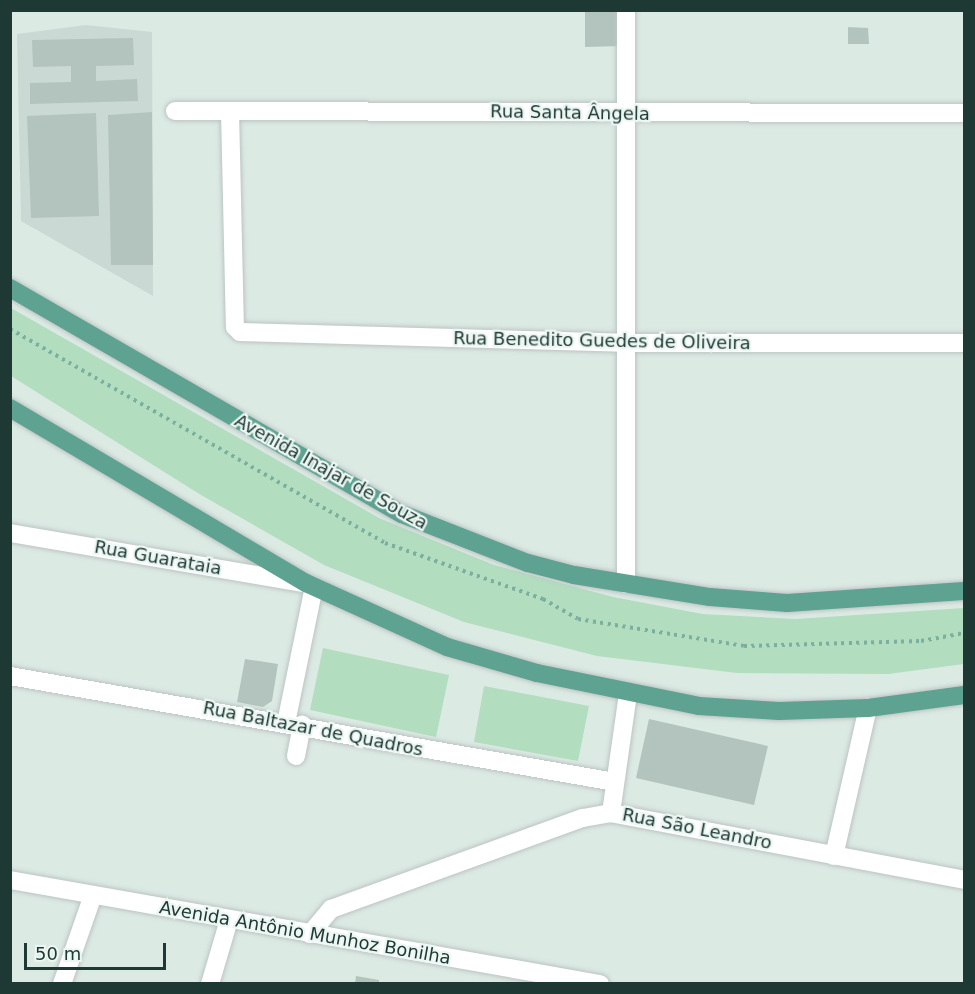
<!DOCTYPE html>
<meta charset="utf-8">
<style>
body{margin:0}
#map{position:relative;width:975px;height:994px;overflow:hidden;background:#dceae4;font-family:"DejaVu Sans",sans-serif}
div>[style]{position:absolute}
.built>*{inset:0;background:#cad9d3}
.green>*{inset:0;background:#b3ddbf}
.building>*{inset:0;background:#b2c4bd}
.path>*{height:4px;margin-top:-2px;transform-origin:0;background:repeating-linear-gradient(90deg,#7bafa0 0 3px,transparent 0 7.5px)}
.roads{filter:drop-shadow(0 0 2px #bcc4c2) drop-shadow(0 0 2px #bcc4c2)}
.minor>*{height:18px;margin:-9px;padding:0 9px;transform-origin:9px;border-radius:9px;background:#fff}
.major>*{height:18px;margin:-9px;padding:0 9px;transform-origin:9px;border-radius:9px;background:#5ea292}
span{translate:-50% -50%;white-space:nowrap;text-align:center;line-height:1.15;-webkit-text-stroke:4.5px #ecf6f2;paint-order:stroke}
.street-label{font-size:18px;color:#1e3933}
.frame{position:absolute;inset:0;border:12px solid #1e3933;pointer-events:none}
.scale{position:absolute;left:24px;top:943px;width:142px;height:27px;box-sizing:border-box;border:3px solid #1e3933;border-top:0;padding-left:8px;font-size:18px;line-height:21px;white-space:nowrap;color:#1e3933;-webkit-text-stroke:4px #ecf6f2;paint-order:stroke}
</style>
<div id="map">
<div class="built">
<i style="clip-path:polygon(86px 25px,152px 32px,153px 296px,21px 221px,17px 34px)"></i>
</div>
<div class="green">
<i style="clip-path:polygon(11px 308px,379px 518px,494px 565px,613px 597px,703px 614px,795px 619px,964px 608px,964px 664px,888px 674px,737px 673px,597px 656px,464px 622px,324px 565px,201px 495px,11px 376px)"></i>
<i style="clip-path:polygon(323px 648px,449px 675px,436px 737px,310px 710px)"></i>
<i style="clip-path:polygon(484px 686px,589px 706px,578px 761px,474px 742px)"></i>
</div>
<div class="building">
<i style="clip-path:polygon(585px 10px,622px 10px,622px 46px,585px 47px)"></i>
<i style="clip-path:polygon(848px 27px,868px 28px,869px 44px,848px 44px)"></i>
<i style="clip-path:polygon(133px 38px,134px 65px,96px 66px,96px 81px,137px 79px,138px 101px,30px 104px,30px 83px,71px 82px,71px 66px,33px 67px,32px 40px)"></i>
<i style="clip-path:polygon(152px 112px,153px 265px,111px 265px,108px 115px)"></i>
<i style="clip-path:polygon(96px 113px,99px 216px,31px 218px,27px 116px)"></i>
<i style="clip-path:polygon(245px 659px,278px 664px,272px 701px,263px 707px,237px 702px)"></i>
<i style="clip-path:polygon(649px 719px,768px 746px,754px 805px,636px 778px)"></i>
<i style="clip-path:polygon(356px 976px,379px 980px,379px 984px,355px 984px)"></i>
</div>
<div class="path">
<i style="left:10px;top:329px;width:432px;rotate:29.7deg"></i>
<i style="left:385px;top:543px;width:168px;rotate:19.5deg"></i>
<i style="left:543px;top:599px;width:40px;rotate:29.7deg"></i>
<i style="left:578px;top:619px;width:168px;rotate:9.2deg"></i>
<i style="left:744px;top:646px;width:177px;rotate:-1.6deg"></i>
<i style="left:921px;top:641px;width:44px;rotate:-10.5deg"></i>
</div>
<div class="roads">
<div class="minor">
<i style="left:175px;top:111px;width:789px;rotate:0.15deg"></i>
<i style="left:230px;top:111px;width:216px;rotate:88.7deg"></i>
<i style="left:235px;top:327px;width:7px;rotate:45deg"></i>
<i style="left:240px;top:332px;width:383px;rotate:1.6deg"></i>
<i style="left:623px;top:343px;width:341px"></i>
<i style="left:10px;top:533px;width:298px;rotate:9.7deg"></i>
<i style="left:626px;top:584px;width:574px;rotate:-90deg"></i>
<i style="left:10px;top:676px;width:614px;rotate:9.94deg"></i>
<i style="left:286px;top:723px;width:139px;rotate:-78.4deg"></i>
<i style="left:296px;top:756px;width:32px;rotate:-79deg"></i>
<i style="left:611px;top:813px;width:120px;rotate:-81.9deg"></i>
<i style="left:834px;top:856px;width:152px;rotate:-77.1deg"></i>
<i style="left:10px;top:880px;width:599px;rotate:10deg"></i>
<i style="left:310px;top:934px;width:33px;rotate:-50deg"></i>
<i style="left:331px;top:909px;width:268px;rotate:-19.9deg"></i>
<i style="left:583px;top:818px;width:28px;rotate:-10deg"></i>
<i style="left:611px;top:813px;width:359px;rotate:10.7deg"></i>
<i style="left:62px;top:984px;width:94px;rotate:-70.8deg"></i>
<i style="left:210px;top:984px;width:67px;rotate:-73.5deg"></i>
</div>
<div class="major">
<i style="left:10px;top:288px;width:452px;rotate:30deg"></i>
<i style="left:402px;top:514px;width:135px;rotate:21.3deg"></i>
<i style="left:528px;top:563px;width:48px;rotate:14.6deg"></i>
<i style="left:574px;top:575px;width:138px;rotate:9.2deg"></i>
<i style="left:710px;top:597px;width:77px;rotate:4.5deg"></i>
<i style="left:787px;top:603px;width:177px;rotate:-3.9deg"></i>
<i style="left:10px;top:408px;width:344px;rotate:30.6deg"></i>
<i style="left:306px;top:583px;width:155px;rotate:24.4deg"></i>
<i style="left:447px;top:647px;width:94px;rotate:16.1deg"></i>
<i style="left:537px;top:673px;width:165px;rotate:11.5deg"></i>
<i style="left:699px;top:706px;width:80px;rotate:3.6deg"></i>
<i style="left:779px;top:711px;width:89px;rotate:-1.9deg"></i>
<i style="left:868px;top:708px;width:97px;rotate:-7.7deg"></i>
</div>
</div>
<div class="street-label">
<span style="left:570px;top:113px;rotate:1deg">Rua Santa Ângela</span>
<span style="left:602px;top:341px;rotate:1deg">Rua Benedito Guedes de Oliveira</span>
<span style="left:331px;top:472px;rotate:29deg">Avenida Inajar de Souza</span>
<span style="left:158px;top:558px;rotate:10deg">Rua Guarataia</span>
<span style="left:313px;top:729px;rotate:11deg">Rua Baltazar de Quadros</span>
<span style="left:697px;top:829px;rotate:11deg">Rua São Leandro</span>
<span style="left:305px;top:933px;rotate:10deg">Avenida Antônio Munhoz Bonilha</span>
</div>
<div class="frame"></div>
<div class="scale">50 m</div>
</div>
